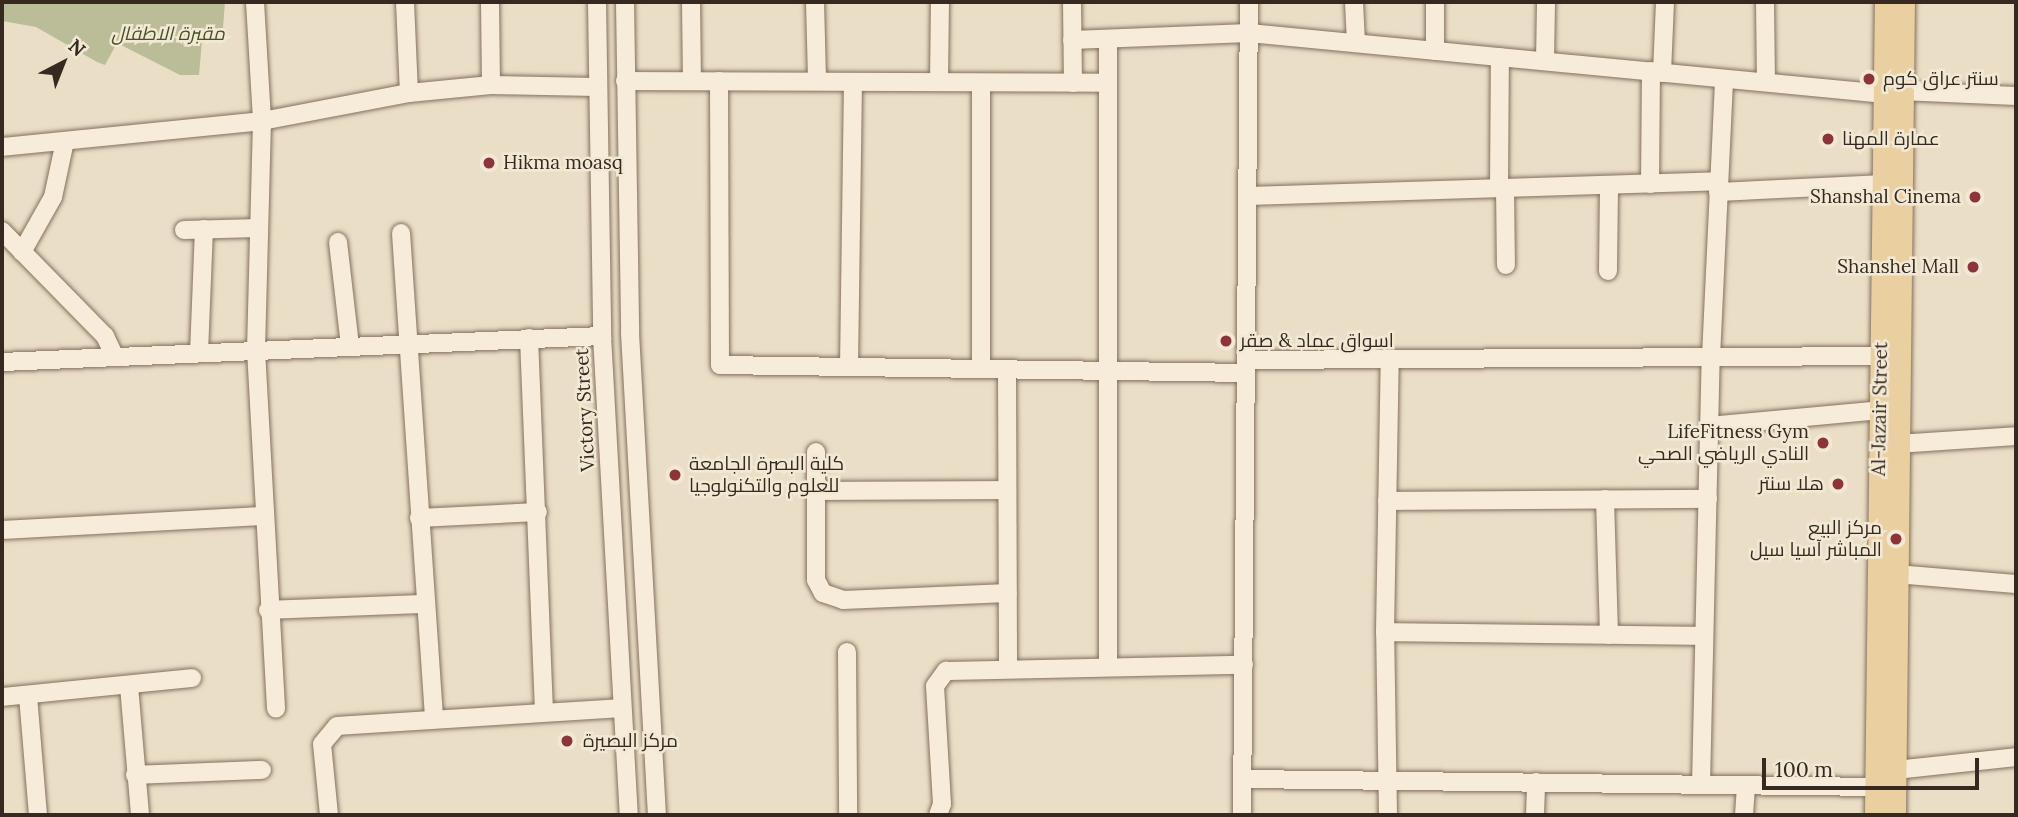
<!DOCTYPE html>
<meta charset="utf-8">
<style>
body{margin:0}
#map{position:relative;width:2018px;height:817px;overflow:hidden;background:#eadec6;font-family:Lora,Cairo,serif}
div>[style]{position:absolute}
.cemetery>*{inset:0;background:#bbbd99}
.roads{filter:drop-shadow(0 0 2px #84705d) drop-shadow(0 0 2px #84705d)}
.minor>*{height:18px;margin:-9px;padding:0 9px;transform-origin:9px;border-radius:9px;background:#f6ecd9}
.major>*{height:23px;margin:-11.5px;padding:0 11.5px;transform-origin:11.5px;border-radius:11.5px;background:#ead0a1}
.dots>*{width:19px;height:19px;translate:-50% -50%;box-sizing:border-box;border:4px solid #f2e9d5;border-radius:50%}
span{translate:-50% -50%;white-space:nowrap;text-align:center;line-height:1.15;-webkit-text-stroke:5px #f2e9d5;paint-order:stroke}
.park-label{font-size:19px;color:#485028;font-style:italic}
.poi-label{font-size:19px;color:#362920}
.left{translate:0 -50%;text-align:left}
.right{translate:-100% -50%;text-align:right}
.street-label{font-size:19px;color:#362920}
.frame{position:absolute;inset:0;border:4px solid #362920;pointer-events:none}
.north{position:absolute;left:28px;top:28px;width:70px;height:70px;-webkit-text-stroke:5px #f2e9d5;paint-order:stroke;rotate:42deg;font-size:19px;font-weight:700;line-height:28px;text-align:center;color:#362920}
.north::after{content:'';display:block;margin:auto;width:24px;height:32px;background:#362920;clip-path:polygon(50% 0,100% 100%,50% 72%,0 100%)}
.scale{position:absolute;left:1762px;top:758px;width:217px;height:32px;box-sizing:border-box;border:4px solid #362920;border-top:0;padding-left:9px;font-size:21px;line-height:24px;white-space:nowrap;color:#362920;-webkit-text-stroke:5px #f2e9d5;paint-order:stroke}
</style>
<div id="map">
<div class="cemetery">
<i style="clip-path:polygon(2px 2px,225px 2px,223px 28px,203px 30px,199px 75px,180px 75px,117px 43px,105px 65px,97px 62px,36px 27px,2px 21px)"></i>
</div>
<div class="roads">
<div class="minor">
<i style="left:255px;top:2px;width:119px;rotate:86.6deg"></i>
<i style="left:262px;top:121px;width:229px;rotate:91.5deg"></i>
<i style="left:256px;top:350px;width:359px;rotate:86.8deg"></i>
<i style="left:405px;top:2px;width:91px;rotate:87.5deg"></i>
<i style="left:490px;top:2px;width:83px;rotate:89.3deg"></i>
<i style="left:597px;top:2px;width:334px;rotate:89.1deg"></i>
<i style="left:602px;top:336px;width:480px;rotate:86.8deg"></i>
<i style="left:625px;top:2px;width:331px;rotate:89.1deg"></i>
<i style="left:630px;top:333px;width:483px;rotate:86.8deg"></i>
<i style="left:691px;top:2px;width:79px;rotate:89.3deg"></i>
<i style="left:815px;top:2px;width:79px;rotate:88.5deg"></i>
<i style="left:1072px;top:2px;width:81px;rotate:89.3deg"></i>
<i style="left:1354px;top:2px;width:41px;rotate:87.2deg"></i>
<i style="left:1765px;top:2px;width:80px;rotate:89.3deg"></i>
<i style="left:1108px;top:39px;width:627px;rotate:90deg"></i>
<i style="left:1072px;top:40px;width:177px;rotate:-2.3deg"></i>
<i style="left:1249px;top:33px;width:639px;rotate:5.48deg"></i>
<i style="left:1435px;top:51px;width:49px;rotate:-90deg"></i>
<i style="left:1545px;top:61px;width:59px;rotate:-89deg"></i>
<i style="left:1662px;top:73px;width:71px;rotate:-87.6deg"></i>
<i style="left:625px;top:81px;width:483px;rotate:0.2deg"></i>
<i style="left:719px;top:81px;width:284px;rotate:89.8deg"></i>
<i style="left:720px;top:365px;width:526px;rotate:0.87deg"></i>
<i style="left:939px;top:82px;width:80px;rotate:-89.3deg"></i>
<i style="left:1901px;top:91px;width:115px;rotate:2.5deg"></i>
<i style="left:2px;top:147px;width:261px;rotate:-5.7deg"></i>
<i style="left:262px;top:121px;width:150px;rotate:-10.8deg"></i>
<i style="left:409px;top:93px;width:82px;rotate:-5.6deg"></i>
<i style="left:491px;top:85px;width:106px;rotate:1.1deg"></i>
<i style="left:1650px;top:184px;width:113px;rotate:-89.5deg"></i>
<i style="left:1499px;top:188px;width:131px;rotate:-89.6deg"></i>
<i style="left:1505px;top:188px;width:77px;rotate:89.3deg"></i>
<i style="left:1718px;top:192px;width:166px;rotate:-2.8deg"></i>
<i style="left:1248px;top:196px;width:471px;rotate:-1.8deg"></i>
<i style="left:184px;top:230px;width:75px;rotate:-1.5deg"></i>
<i style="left:2px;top:231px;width:147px;rotate:45.6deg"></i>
<i style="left:105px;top:336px;width:23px;rotate:65deg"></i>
<i style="left:401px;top:233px;width:486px;rotate:86.1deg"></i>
<i style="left:338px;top:242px;width:105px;rotate:83.4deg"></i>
<i style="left:22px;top:252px;width:63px;rotate:-60.6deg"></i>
<i style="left:53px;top:197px;width:57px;rotate:-77.9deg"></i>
<i style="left:1608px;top:271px;width:86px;rotate:-89.3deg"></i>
<i style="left:529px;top:338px;width:372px;rotate:87.7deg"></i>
<i style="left:199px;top:353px;width:124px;rotate:-87.7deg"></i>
<i style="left:1246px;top:360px;width:634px;rotate:-0.36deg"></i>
<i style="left:2px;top:362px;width:601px;rotate:-2.48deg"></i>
<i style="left:849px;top:367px;width:285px;rotate:-89.2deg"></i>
<i style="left:981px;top:369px;width:286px;rotate:-90deg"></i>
<i style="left:1007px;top:369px;width:298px;rotate:89.8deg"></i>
<i style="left:1709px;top:426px;width:172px;rotate:-5.3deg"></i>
<i style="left:1897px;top:444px;width:119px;rotate:-3.8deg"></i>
<i style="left:816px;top:452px;width:128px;rotate:90deg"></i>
<i style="left:816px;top:580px;width:15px;rotate:62deg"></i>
<i style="left:823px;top:593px;width:21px;rotate:19deg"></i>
<i style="left:843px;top:600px;width:165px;rotate:-2.4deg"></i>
<i style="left:817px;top:491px;width:190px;rotate:-0.3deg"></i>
<i style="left:1605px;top:499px;width:136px;rotate:88.3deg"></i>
<i style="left:1387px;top:501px;width:321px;rotate:-0.4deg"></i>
<i style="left:419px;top:518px;width:119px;rotate:-2.9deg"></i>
<i style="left:2px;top:530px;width:260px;rotate:-3.1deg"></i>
<i style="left:1896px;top:574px;width:120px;rotate:4.8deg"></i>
<i style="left:268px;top:610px;width:158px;rotate:-2.2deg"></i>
<i style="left:1385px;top:632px;width:318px;rotate:0.7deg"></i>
<i style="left:847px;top:652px;width:163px;rotate:89.6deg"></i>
<i style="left:129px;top:686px;width:129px;rotate:85.1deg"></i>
<i style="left:28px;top:696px;width:119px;rotate:85.2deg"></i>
<i style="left:2px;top:697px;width:191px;rotate:-5.7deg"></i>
<i style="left:1895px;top:770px;width:122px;rotate:-6.1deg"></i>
<i style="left:135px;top:775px;width:127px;rotate:-2.3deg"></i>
<i style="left:1243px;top:779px;width:634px;rotate:0.72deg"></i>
<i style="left:1701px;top:785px;width:428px;rotate:-88.7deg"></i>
<i style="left:1711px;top:357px;width:278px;rotate:-87.3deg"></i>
<i style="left:329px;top:815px;width:71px;rotate:-95.6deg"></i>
<i style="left:322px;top:744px;width:23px;rotate:-50deg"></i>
<i style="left:337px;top:726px;width:285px;rotate:-3.6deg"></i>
<i style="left:938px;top:815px;width:12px;rotate:-70deg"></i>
<i style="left:942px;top:804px;width:118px;rotate:-93.4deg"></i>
<i style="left:935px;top:686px;width:19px;rotate:-54deg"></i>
<i style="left:946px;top:671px;width:298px;rotate:-1.2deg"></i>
<i style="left:1242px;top:815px;width:813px;rotate:-89.51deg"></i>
<i style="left:1388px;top:815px;width:183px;rotate:-90.9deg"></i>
<i style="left:1385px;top:632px;width:273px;rotate:-89deg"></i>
<i style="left:1535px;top:815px;width:33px;rotate:-88deg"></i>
<i style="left:1744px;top:815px;width:30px;rotate:-86deg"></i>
</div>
<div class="major">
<i style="left:1876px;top:815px;width:813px;rotate:-89.3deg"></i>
<i style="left:1894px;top:815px;width:813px;rotate:-89.37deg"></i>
</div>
</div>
<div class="dots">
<i style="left:1869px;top:79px;background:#8e3337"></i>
<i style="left:1828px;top:139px;background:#8e3337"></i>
<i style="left:489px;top:163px;background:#8e3337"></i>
<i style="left:1975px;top:197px;background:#8e3337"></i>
<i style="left:1973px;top:267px;background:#8e3337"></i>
<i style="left:1226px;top:341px;background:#8e3337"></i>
<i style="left:1823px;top:443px;background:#8e3337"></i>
<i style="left:675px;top:475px;background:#8e3337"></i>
<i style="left:1838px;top:484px;background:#8e3337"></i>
<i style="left:1896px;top:539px;background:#8e3337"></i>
<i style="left:567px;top:741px;background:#8e3337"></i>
</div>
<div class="park-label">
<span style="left:168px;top:34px">مقبرة الاطفال</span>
</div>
<div class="poi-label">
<span class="left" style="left:1883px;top:79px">سنتر عراق كوم</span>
<span class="left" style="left:1842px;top:139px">عمارة المهنا</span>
<span class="left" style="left:503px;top:163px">Hikma moasq</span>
<span class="right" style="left:1961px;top:197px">Shanshal Cinema</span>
<span class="right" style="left:1959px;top:267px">Shanshel Mall</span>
<span class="left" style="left:1240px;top:341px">اسواق عماد &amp; صقر</span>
<span class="right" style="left:1809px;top:443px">LifeFitness Gym<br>النادي الرياضي الصحي</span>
<span class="left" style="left:689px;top:475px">كلية البصرة الجامعة<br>للعلوم والتكنولوجيا</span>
<span class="right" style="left:1824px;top:484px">هلا سنتر</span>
<span class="right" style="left:1882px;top:539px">مركز البيع<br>المباشر آسيا سيل</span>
<span class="left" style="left:583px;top:741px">مركز البصيرة</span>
</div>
<div class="street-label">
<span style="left:1880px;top:409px;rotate:-89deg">Al-Jazair Street</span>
<span style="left:585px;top:410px;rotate:-93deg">Victory Street</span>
</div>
<div class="frame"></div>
<div class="north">N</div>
<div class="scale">100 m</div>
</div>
